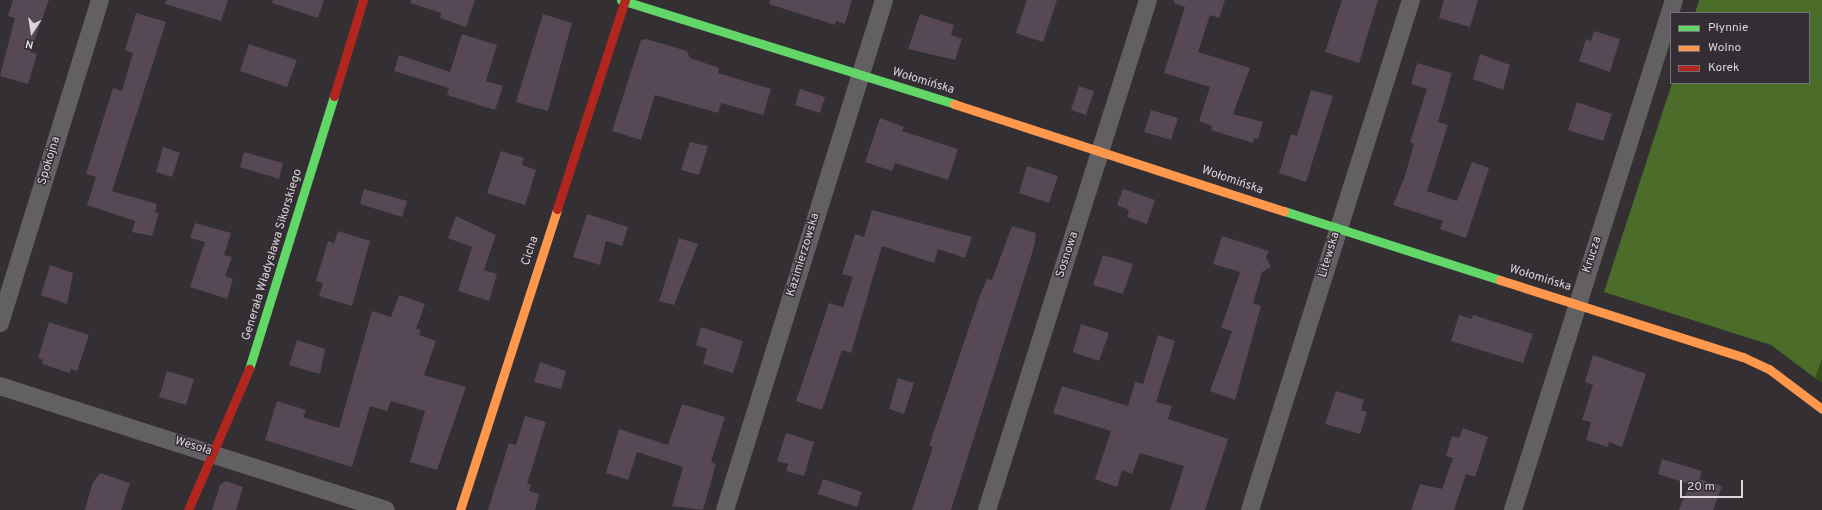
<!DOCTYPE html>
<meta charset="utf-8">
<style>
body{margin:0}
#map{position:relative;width:1822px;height:510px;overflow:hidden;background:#332f33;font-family:Overpass,sans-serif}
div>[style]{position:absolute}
.green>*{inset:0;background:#364d1a}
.forest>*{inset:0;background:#4c6c29}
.building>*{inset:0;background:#564855}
.street>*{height:18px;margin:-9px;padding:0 9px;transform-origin:9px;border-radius:9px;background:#636063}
.fast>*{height:9px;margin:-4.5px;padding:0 4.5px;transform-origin:4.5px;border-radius:4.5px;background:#63d668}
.slow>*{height:9px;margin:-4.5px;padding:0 4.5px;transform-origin:4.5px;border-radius:4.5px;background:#ff974d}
.jam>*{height:9px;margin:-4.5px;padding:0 4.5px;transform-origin:4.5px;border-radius:4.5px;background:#b3261e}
span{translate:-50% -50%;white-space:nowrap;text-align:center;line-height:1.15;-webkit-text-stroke:3px #342e34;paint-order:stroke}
.street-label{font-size:12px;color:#dad6da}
.legend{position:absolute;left:1670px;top:12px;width:140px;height:72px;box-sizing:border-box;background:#342e34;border:1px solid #767176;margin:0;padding:5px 7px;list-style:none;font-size:12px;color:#dad6da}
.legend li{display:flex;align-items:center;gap:8px;height:20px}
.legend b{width:20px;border:1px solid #767176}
.north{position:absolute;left:12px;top:12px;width:40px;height:40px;-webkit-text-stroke:3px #342e34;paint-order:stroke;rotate:192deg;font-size:11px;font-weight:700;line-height:16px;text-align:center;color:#dad6da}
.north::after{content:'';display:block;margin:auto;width:14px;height:18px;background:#dad6da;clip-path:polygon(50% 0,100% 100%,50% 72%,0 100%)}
.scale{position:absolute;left:1680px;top:480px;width:63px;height:18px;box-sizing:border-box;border:2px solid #dad6da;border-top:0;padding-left:5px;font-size:12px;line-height:14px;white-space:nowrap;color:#dad6da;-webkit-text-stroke:3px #342e34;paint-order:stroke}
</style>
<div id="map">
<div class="green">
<i style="clip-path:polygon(1822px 359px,1822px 383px,1815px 378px)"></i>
</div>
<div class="forest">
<i style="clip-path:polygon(1699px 0,1822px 0,1822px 359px,1815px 378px,1771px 345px,1604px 292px,1672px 83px,1809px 83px,1809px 13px,1695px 13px)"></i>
</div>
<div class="building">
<i style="clip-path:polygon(13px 0,49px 0,30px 52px,37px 54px,28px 84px,0 76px,15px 18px,8px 16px)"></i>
<i style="clip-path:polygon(166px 0,228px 0,221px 21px,165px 4px)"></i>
<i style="clip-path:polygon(273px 0,324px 0,318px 18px,272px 3px)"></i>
<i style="clip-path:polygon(411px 0,475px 0,466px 27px,440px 18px,441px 13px,410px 3px)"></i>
<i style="clip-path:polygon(770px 0,852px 0,845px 24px,836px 21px,835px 25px,769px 4px)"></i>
<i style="clip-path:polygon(1027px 0,1057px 0,1043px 42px,1016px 33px)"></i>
<i style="clip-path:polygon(1174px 0,1225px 0,1219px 18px,1210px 15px,1198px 52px,1250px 68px,1233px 114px,1263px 122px,1258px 139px,1254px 138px,1253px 143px,1211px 130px,1212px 126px,1199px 121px,1210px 87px,1164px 73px,1185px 7px,1174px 3px)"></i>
<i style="clip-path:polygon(1342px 0,1378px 0,1359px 63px,1325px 52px)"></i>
<i style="clip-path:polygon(1444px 0,1478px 0,1470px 27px,1439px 18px)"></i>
<i style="clip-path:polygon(136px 13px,166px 22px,112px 191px,157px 204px,155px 212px,159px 213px,152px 236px,132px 232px,135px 221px,87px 205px,96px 177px,86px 174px,113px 88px,122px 91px,133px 53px,125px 50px)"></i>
<i style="clip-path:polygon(543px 14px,572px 23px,548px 111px,516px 102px)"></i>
<i style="clip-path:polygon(920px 14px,954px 25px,951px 35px,962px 39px,955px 60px,908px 49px)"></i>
<i style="clip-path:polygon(1594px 31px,1620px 39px,1610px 72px,1579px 61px,1586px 39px,1591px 41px)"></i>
<i style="clip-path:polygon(462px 34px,497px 45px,486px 81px,503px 86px,495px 110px,447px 95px,449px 88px,394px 71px,399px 55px,450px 72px)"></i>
<i style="clip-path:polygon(646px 39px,687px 51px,690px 58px,719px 68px,718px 73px,771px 89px,763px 115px,721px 103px,718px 113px,655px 95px,641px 140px,612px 131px,641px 40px)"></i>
<i style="clip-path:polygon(249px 44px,297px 60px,287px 87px,240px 71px)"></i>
<i style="clip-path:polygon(1480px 54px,1510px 65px,1503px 90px,1473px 79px)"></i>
<i style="clip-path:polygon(1417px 63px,1452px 73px,1438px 122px,1448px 125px,1427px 191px,1457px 201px,1472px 162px,1489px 168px,1466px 238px,1440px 229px,1443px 221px,1393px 205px,1405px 176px,1414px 144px,1410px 142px,1427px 89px,1411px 84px)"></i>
<i style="clip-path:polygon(1079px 86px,1094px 91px,1086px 115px,1071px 110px)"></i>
<i style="clip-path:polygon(800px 89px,825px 97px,820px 113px,795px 105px)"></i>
<i style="clip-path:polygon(1311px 90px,1333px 96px,1306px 182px,1279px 173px,1291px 134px,1297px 136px)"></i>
<i style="clip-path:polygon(1577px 102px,1612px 114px,1603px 141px,1568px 130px)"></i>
<i style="clip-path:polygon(1151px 110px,1178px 118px,1171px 140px,1144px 132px)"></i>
<i style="clip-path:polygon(880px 118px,904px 127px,902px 131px,958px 149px,948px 180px,895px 163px,892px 171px,865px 162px)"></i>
<i style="clip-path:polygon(690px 142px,708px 146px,699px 175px,681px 170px)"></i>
<i style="clip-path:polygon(163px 147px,180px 153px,172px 177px,156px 172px)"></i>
<i style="clip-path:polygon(501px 151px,524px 158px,522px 165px,536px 170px,525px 205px,487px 193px)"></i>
<i style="clip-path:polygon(244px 152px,283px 163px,279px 179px,240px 167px)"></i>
<i style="clip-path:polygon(1027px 166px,1058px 176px,1049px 203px,1019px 193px)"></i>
<i style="clip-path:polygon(364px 189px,407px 201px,402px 217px,360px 204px)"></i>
<i style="clip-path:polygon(1123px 189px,1155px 200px,1147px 224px,1127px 217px,1129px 210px,1117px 205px)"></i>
<i style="clip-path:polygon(872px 210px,972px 237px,965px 258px,938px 249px,934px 263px,882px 246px,851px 353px,842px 350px,822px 410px,796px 401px,829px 303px,843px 307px,853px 277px,842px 274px,855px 234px,864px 237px)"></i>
<i style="clip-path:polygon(587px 214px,628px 227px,622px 246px,606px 241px,600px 265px,573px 257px)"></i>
<i style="clip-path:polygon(456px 216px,496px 235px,484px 270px,497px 274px,489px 301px,458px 291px,472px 247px,448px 238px)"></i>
<i style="clip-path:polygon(195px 223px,231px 233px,224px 255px,232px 257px,225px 276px,233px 279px,227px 299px,190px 287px,205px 242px,190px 238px)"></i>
<i style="clip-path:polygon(1012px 226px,1036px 233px,1034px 247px,951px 510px,912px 510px,933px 447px,929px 446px,979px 298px,987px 279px,992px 280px)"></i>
<i style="clip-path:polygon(338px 231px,370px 241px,352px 306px,319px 296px,323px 283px,316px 281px,328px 241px,334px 243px)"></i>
<i style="clip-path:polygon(1222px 236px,1269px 251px,1266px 257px,1271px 267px,1262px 272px,1253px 303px,1261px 306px,1235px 400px,1210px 391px,1232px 331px,1221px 328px,1240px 272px,1213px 264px)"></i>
<i style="clip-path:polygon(679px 238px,698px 244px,674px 305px,659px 301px)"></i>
<i style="clip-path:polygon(1103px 255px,1133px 264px,1123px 294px,1093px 285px)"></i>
<i style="clip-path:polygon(50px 265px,73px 273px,67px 304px,41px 295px)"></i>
<i style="clip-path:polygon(399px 295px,425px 304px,416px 329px,421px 330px,419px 335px,436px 341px,424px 375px,466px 387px,437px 470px,410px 462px,425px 411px,391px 401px,387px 411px,370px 406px,352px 467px,265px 440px,277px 401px,306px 410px,303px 417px,339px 428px,372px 311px,391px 317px)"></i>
<i style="clip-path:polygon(1459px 315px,1472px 319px,1473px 315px,1533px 334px,1523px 363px,1451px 341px)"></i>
<i style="clip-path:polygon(49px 322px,89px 335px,77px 371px,71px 369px,70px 373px,42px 364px,43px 360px,38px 358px)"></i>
<i style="clip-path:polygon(1081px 324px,1109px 333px,1099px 361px,1073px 352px)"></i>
<i style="clip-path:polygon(701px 327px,743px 341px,733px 373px,703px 364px,707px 349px,696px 345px)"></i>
<i style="clip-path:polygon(1158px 335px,1175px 341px,1156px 402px,1172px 406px,1168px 419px,1228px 439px,1205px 510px,1170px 510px,1184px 466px,1140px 453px,1132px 474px,1122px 470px,1117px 487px,1095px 479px,1111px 431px,1053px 413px,1062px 386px,1128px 406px,1135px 382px,1143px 384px)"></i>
<i style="clip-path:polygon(297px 340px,325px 349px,320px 374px,289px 365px)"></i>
<i style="clip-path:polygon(1593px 355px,1646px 374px,1622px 447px,1609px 442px,1608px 447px,1586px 440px,1591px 422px,1582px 420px,1593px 385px,1585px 382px)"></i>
<i style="clip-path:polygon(540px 362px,566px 371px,561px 389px,534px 382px)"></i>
<i style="clip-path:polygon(167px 371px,194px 379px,186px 405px,159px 397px)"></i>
<i style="clip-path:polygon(898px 378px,914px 383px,904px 414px,889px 409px)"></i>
<i style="clip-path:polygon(1336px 391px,1364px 400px,1361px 410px,1367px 412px,1360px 434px,1325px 424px)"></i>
<i style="clip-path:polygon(682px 404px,725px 417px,711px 462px,716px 464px,703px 510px,672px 506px,683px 467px,637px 452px,628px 480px,606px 473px,619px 429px,668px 445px)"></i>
<i style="clip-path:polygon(525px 416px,546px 422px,527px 484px,531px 485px,529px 491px,539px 494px,535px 510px,488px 510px,509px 443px,516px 445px)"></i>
<i style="clip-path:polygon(1463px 428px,1488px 437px,1475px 477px,1466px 474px,1454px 510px,1411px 510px,1420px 484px,1442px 489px,1453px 458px,1446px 456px,1452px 436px,1459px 438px)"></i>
<i style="clip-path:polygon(786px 433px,814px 442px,804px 476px,786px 471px,788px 464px,777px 461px)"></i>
<i style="clip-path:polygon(1662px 459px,1702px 471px,1699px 479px,1722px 486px,1713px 510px,1679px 510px,1689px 484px,1658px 474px)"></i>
<i style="clip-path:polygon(100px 473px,130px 483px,121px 510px,85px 510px,92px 484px)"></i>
<i style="clip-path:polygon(823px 479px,862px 492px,857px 507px,818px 494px)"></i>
<i style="clip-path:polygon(226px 481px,243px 487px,236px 510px,212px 510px,220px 485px)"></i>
</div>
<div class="street">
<i style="left:0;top:323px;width:338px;rotate:-72.8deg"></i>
<i style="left:0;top:386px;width:405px;rotate:17.8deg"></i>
<i style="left:725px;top:510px;width:534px;rotate:-72.68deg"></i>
<i style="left:987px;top:510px;width:535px;rotate:-72.48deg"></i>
<i style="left:1250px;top:510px;width:535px;rotate:-72.48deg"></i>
<i style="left:1513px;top:510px;width:535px;rotate:-72.48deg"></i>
</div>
<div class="fast">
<i style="left:621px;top:0;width:349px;rotate:17.3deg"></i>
<i style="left:1284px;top:211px;width:227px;rotate:17.7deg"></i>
<i style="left:249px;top:369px;width:286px;rotate:-72.7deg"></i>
</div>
<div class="slow">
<i style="left:954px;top:104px;width:347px;rotate:18deg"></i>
<i style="left:1500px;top:280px;width:255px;rotate:17.6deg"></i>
<i style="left:1743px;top:357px;width:29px;rotate:25deg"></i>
<i style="left:1769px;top:369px;width:66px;rotate:37deg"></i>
<i style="left:460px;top:510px;width:316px;rotate:-72.1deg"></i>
</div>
<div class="jam">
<i style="left:334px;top:96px;width:100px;rotate:-73.2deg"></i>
<i style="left:557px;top:209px;width:220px;rotate:-72deg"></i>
<i style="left:188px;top:510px;width:154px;rotate:-66.6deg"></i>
</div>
<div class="street-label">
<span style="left:923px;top:82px;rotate:17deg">Wołomińska</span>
<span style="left:50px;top:161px;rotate:-73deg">Spokojna</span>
<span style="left:1232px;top:181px;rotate:19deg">Wołomińska</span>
<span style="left:531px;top:251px;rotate:-72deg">Cicha</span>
<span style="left:273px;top:255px;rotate:-73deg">Generała Władysława Sikorskiego</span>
<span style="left:804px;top:255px;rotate:-73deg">Kazimierzowska</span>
<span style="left:1068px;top:255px;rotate:-72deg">Sosnowa</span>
<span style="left:1330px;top:255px;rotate:-73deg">Litewska</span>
<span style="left:1593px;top:255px;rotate:-72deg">Krucza</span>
<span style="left:1540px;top:279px;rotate:17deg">Wołomińska</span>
<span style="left:193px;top:447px;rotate:17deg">Wesoła</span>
</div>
<ul class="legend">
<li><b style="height:5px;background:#63d668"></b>Płynnie</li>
<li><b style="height:5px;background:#ff974d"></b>Wolno</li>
<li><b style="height:5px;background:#b3261e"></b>Korek</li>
</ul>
<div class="north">N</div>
<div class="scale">20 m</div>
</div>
